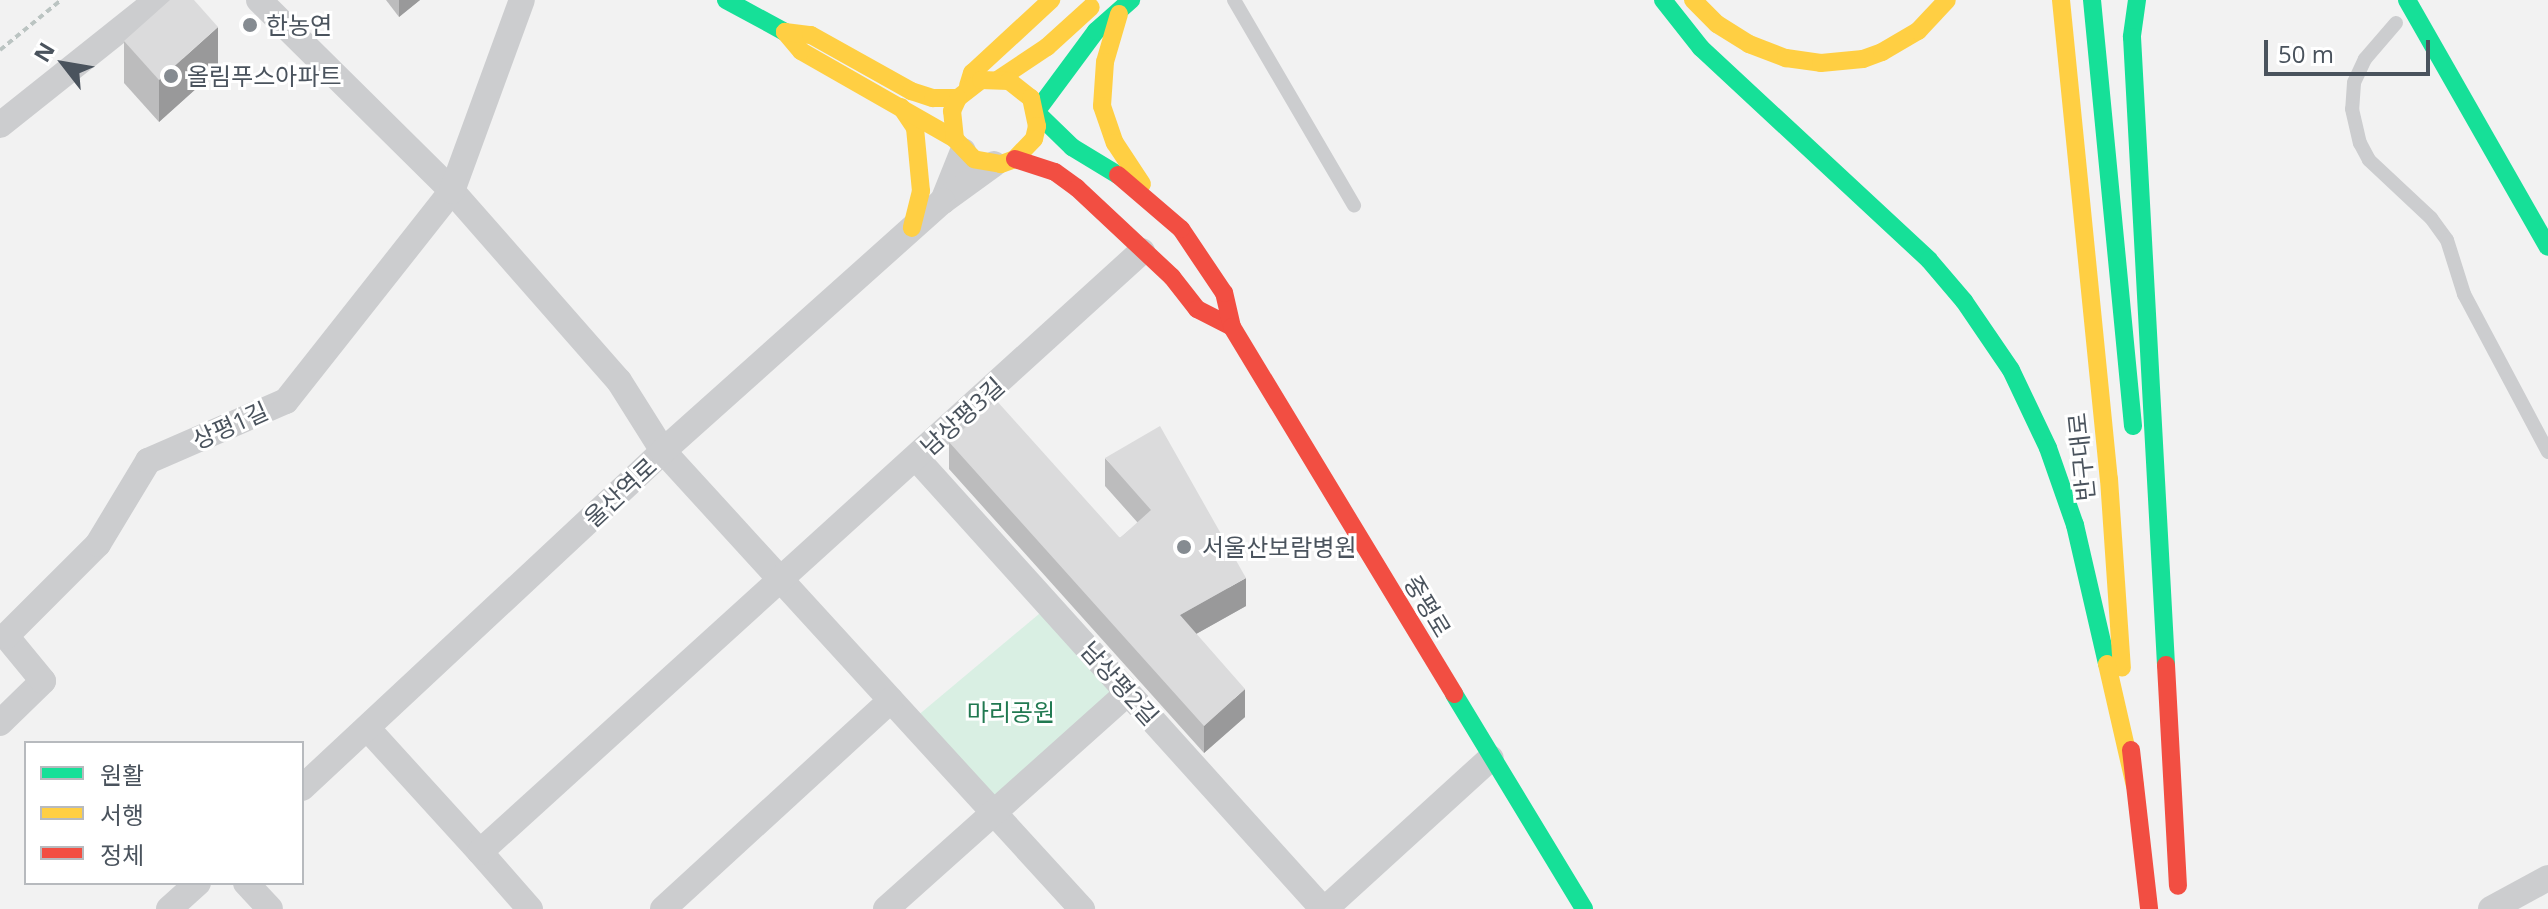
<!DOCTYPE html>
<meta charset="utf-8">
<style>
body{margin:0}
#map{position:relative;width:2548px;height:909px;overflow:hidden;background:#f2f2f2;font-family:"Open Sans","Noto Sans KR",sans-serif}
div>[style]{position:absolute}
.green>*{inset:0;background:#d9efe3}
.path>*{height:4px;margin-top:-2px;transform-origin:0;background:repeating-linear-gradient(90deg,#bbc4c2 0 6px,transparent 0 10px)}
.lane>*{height:14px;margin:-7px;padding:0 7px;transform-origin:7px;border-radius:7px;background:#cccdcf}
.street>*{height:26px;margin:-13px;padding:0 13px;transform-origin:13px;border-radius:13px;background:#cccdcf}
.fast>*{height:18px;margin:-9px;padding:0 9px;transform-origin:9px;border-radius:9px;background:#16e098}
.slow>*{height:18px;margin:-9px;padding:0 9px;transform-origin:9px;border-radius:9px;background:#ffcf43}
.jam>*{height:18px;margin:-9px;padding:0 9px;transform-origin:9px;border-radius:9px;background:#f24e42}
.wall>*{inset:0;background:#bcbcbd}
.shaded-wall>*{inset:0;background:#99999a}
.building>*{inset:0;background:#dbdbdc}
.dots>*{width:22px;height:22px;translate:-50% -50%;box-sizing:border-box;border:4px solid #fff;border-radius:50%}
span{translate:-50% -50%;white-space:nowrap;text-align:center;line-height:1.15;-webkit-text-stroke:6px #fff;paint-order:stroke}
.poi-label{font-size:24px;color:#4a535d}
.left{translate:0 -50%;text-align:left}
.street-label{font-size:24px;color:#4a535d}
.park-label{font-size:24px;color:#217951}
.legend{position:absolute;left:24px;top:741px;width:280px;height:144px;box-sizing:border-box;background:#fff;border:2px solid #b7babe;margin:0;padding:10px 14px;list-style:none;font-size:24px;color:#4a535d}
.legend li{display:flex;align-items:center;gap:16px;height:40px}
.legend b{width:40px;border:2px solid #b7babe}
.north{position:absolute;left:24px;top:24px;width:80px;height:80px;-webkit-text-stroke:6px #fff;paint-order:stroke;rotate:301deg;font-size:22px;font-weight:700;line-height:32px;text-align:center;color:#4a535d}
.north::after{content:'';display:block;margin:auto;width:28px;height:36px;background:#4a535d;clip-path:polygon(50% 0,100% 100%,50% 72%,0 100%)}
.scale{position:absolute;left:2264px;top:40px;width:166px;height:36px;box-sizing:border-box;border:4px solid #4a535d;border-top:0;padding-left:10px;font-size:24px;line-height:28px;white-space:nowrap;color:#4a535d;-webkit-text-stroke:6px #fff;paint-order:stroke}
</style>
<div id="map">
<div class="green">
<i style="clip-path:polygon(1045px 609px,1118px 691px,995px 803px,916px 717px)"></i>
</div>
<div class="path">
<i style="left:0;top:50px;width:79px;rotate:-39.3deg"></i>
</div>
<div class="lane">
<i style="left:1234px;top:0;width:238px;rotate:59.7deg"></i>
<i style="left:2396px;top:23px;width:48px;rotate:130.7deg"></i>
<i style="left:2365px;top:59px;width:26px;rotate:115deg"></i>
<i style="left:2354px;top:83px;width:26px;rotate:94deg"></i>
<i style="left:2352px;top:109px;width:35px;rotate:77deg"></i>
<i style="left:2360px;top:143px;width:19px;rotate:62deg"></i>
<i style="left:2369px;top:160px;width:85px;rotate:43.1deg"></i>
<i style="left:2431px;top:218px;width:27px;rotate:54deg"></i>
<i style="left:2447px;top:240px;width:57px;rotate:72.5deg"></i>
<i style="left:2464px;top:294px;width:179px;rotate:62deg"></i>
</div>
<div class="street">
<i style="left:259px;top:0;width:272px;rotate:44.7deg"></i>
<i style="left:452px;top:191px;width:253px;rotate:48.7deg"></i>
<i style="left:619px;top:381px;width:83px;rotate:57.8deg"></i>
<i style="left:663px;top:451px;width:621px;rotate:47.55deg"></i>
<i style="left:0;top:125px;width:201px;rotate:-38.5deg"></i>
<i style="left:963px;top:151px;width:54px;rotate:111.8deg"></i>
<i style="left:943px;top:201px;width:63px;rotate:-36deg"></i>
<i style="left:916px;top:458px;width:607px;rotate:47.94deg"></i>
<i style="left:0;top:723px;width:60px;rotate:-44.3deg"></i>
<i style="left:43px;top:681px;width:58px;rotate:-129.4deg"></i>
<i style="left:6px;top:636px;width:130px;rotate:-45deg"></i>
<i style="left:98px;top:544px;width:97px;rotate:-58.9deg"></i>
<i style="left:148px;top:461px;width:150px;rotate:-23.5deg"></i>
<i style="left:286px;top:401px;width:268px;rotate:-51.7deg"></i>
<i style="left:452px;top:191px;width:203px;rotate:-69.9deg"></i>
<i style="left:368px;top:729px;width:166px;rotate:47.7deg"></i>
<i style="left:302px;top:788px;width:494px;rotate:-43deg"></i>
<i style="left:663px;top:451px;width:375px;rotate:-41.8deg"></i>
<i style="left:246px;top:883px;width:35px;rotate:47deg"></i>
<i style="left:169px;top:909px;width:39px;rotate:-42deg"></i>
<i style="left:530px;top:909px;width:76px;rotate:-131.3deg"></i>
<i style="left:480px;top:852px;width:894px;rotate:-42.23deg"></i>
<i style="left:663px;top:909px;width:309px;rotate:-42.5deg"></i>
<i style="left:886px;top:909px;width:324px;rotate:-41.8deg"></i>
<i style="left:1325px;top:909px;width:224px;rotate:-42.3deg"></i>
<i style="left:2491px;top:909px;width:65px;rotate:-28.5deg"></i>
</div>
<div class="fast">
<i style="left:726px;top:0;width:67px;rotate:28.5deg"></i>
<i style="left:1663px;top:0;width:61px;rotate:51.6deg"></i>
<i style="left:1701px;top:48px;width:311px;rotate:42.9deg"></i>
<i style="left:1929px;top:260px;width:54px;rotate:49.5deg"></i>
<i style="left:1964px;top:301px;width:83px;rotate:55.7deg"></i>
<i style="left:2011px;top:370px;width:86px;rotate:64.6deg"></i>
<i style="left:2048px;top:448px;width:82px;rotate:70.7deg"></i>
<i style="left:2075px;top:525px;width:143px;rotate:77deg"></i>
<i style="left:2092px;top:0;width:428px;rotate:84.5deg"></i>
<i style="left:2137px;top:0;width:37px;rotate:98deg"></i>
<i style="left:2132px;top:37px;width:629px;rotate:86.9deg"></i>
<i style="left:2407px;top:0;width:284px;rotate:60.3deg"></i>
<i style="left:1118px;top:175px;width:54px;rotate:-148.7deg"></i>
<i style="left:1072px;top:147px;width:50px;rotate:-135.8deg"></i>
<i style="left:1036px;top:112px;width:101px;rotate:-53.5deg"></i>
<i style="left:1096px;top:31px;width:47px;rotate:-41.5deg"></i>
<i style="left:1454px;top:694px;width:251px;rotate:58.8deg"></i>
</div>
<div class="slow">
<i style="left:1693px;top:0;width:34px;rotate:45deg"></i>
<i style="left:1717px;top:24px;width:38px;rotate:32deg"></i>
<i style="left:1749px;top:44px;width:40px;rotate:21deg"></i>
<i style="left:1786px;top:58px;width:35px;rotate:8deg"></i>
<i style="left:1821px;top:63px;width:42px;rotate:-5.4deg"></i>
<i style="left:1863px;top:59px;width:20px;rotate:-20deg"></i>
<i style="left:1882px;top:52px;width:42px;rotate:-30.3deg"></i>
<i style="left:1918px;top:31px;width:42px;rotate:-46.9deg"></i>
<i style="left:2061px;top:0;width:481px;rotate:84.3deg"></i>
<i style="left:2109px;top:479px;width:189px;rotate:86.1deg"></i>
<i style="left:1119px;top:14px;width:50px;rotate:106.3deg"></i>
<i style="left:1105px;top:62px;width:44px;rotate:93.9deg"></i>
<i style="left:1102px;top:106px;width:39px;rotate:71deg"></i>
<i style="left:1115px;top:143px;width:49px;rotate:56.6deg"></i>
<i style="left:999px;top:79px;width:58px;rotate:-33.7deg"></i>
<i style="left:1047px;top:47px;width:59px;rotate:-42.3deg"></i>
<i style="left:968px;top:86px;width:14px;rotate:-73deg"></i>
<i style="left:972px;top:73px;width:108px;rotate:-42.7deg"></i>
<i style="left:901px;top:107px;width:25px;rotate:56deg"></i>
<i style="left:915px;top:128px;width:63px;rotate:84.6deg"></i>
<i style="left:921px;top:191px;width:38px;rotate:104deg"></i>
<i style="left:955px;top:139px;width:177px;rotate:-150.3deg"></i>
<i style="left:801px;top:51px;width:25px;rotate:-130deg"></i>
<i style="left:785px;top:32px;width:26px;rotate:7deg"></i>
<i style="left:811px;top:35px;width:115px;rotate:29.2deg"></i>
<i style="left:911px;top:91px;width:23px;rotate:18deg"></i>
<i style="left:933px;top:98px;width:25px"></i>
<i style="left:958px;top:98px;width:29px;rotate:-38deg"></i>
<i style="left:981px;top:80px;width:28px;rotate:2deg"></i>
<i style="left:1009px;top:81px;width:28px;rotate:38deg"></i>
<i style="left:1031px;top:98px;width:29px;rotate:78deg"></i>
<i style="left:1037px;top:126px;width:13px;rotate:103deg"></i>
<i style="left:1034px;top:139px;width:28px;rotate:134deg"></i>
<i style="left:1015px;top:159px;width:15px;rotate:160deg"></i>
<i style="left:1001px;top:164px;width:27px;rotate:-170deg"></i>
<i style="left:974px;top:159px;width:28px;rotate:-134deg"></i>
<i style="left:955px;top:139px;width:28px;rotate:-96deg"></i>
<i style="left:952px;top:111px;width:14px;rotate:-65deg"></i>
<i style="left:2107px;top:664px;width:125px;rotate:77.1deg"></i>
</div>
<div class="jam">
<i style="left:1015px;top:159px;width:42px;rotate:18deg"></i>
<i style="left:1055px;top:172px;width:27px;rotate:36deg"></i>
<i style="left:1077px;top:188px;width:130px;rotate:43.1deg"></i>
<i style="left:1172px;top:277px;width:41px;rotate:52deg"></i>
<i style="left:1197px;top:309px;width:39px;rotate:27deg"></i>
<i style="left:1232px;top:327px;width:35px;rotate:-103deg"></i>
<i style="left:1224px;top:293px;width:77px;rotate:-123.9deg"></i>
<i style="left:1181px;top:229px;width:83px;rotate:-139.4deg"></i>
<i style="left:1232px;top:327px;width:429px;rotate:58.8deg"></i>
<i style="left:2166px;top:665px;width:221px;rotate:86.9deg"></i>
<i style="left:2131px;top:750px;width:160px;rotate:83.5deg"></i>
</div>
<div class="wall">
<i style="clip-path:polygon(386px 0,420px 0,399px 17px)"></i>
<i style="clip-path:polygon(124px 41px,218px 69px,159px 122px,124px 83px)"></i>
<i style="clip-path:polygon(949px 442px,1120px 538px,1138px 523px,1105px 486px,1105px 458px,1246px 606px,1196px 634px,1245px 717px,1204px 753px,949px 469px)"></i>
</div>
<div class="shaded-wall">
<i style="clip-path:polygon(399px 0,420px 0,399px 17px)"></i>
<i style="clip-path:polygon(218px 27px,218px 69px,159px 122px,159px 80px)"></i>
<i style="clip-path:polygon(1246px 578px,1246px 606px,1180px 643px,1180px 615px)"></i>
<i style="clip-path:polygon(1245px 689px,1245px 717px,1204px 753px,1204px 726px)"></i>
</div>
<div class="building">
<i style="clip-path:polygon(170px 0,194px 0,218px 27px,159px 80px,124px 41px)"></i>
<i style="clip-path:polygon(996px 400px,1120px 538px,1151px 510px,1105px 458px,1160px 426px,1246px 578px,1180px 615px,1245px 689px,1204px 726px,949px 442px)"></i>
</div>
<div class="dots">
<i style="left:250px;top:25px;background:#858b91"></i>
<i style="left:171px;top:76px;background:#858b91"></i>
<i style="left:1184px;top:547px;background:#858b91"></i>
</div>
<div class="poi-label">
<span class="left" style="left:266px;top:25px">한농연</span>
<span class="left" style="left:187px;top:76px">올림푸스아파트</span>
<span class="left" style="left:1202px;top:547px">서울산보람병원</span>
</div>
<div class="street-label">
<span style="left:962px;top:416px;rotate:-42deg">남상평3길</span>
<span style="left:230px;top:425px;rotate:-24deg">상평1길</span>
<span style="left:2081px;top:457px;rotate:-96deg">반구대로</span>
<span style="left:620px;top:492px;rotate:-43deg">울산역로</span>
<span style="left:1428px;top:606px;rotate:59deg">중평로</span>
<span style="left:1120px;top:683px;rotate:48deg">남상평2길</span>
</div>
<div class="park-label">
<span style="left:1011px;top:712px">마리공원</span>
</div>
<ul class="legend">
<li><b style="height:10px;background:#16e098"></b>원활</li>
<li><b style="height:10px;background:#ffcf43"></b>서행</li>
<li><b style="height:10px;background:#f24e42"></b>정체</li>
</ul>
<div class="north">N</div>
<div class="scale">50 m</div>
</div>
